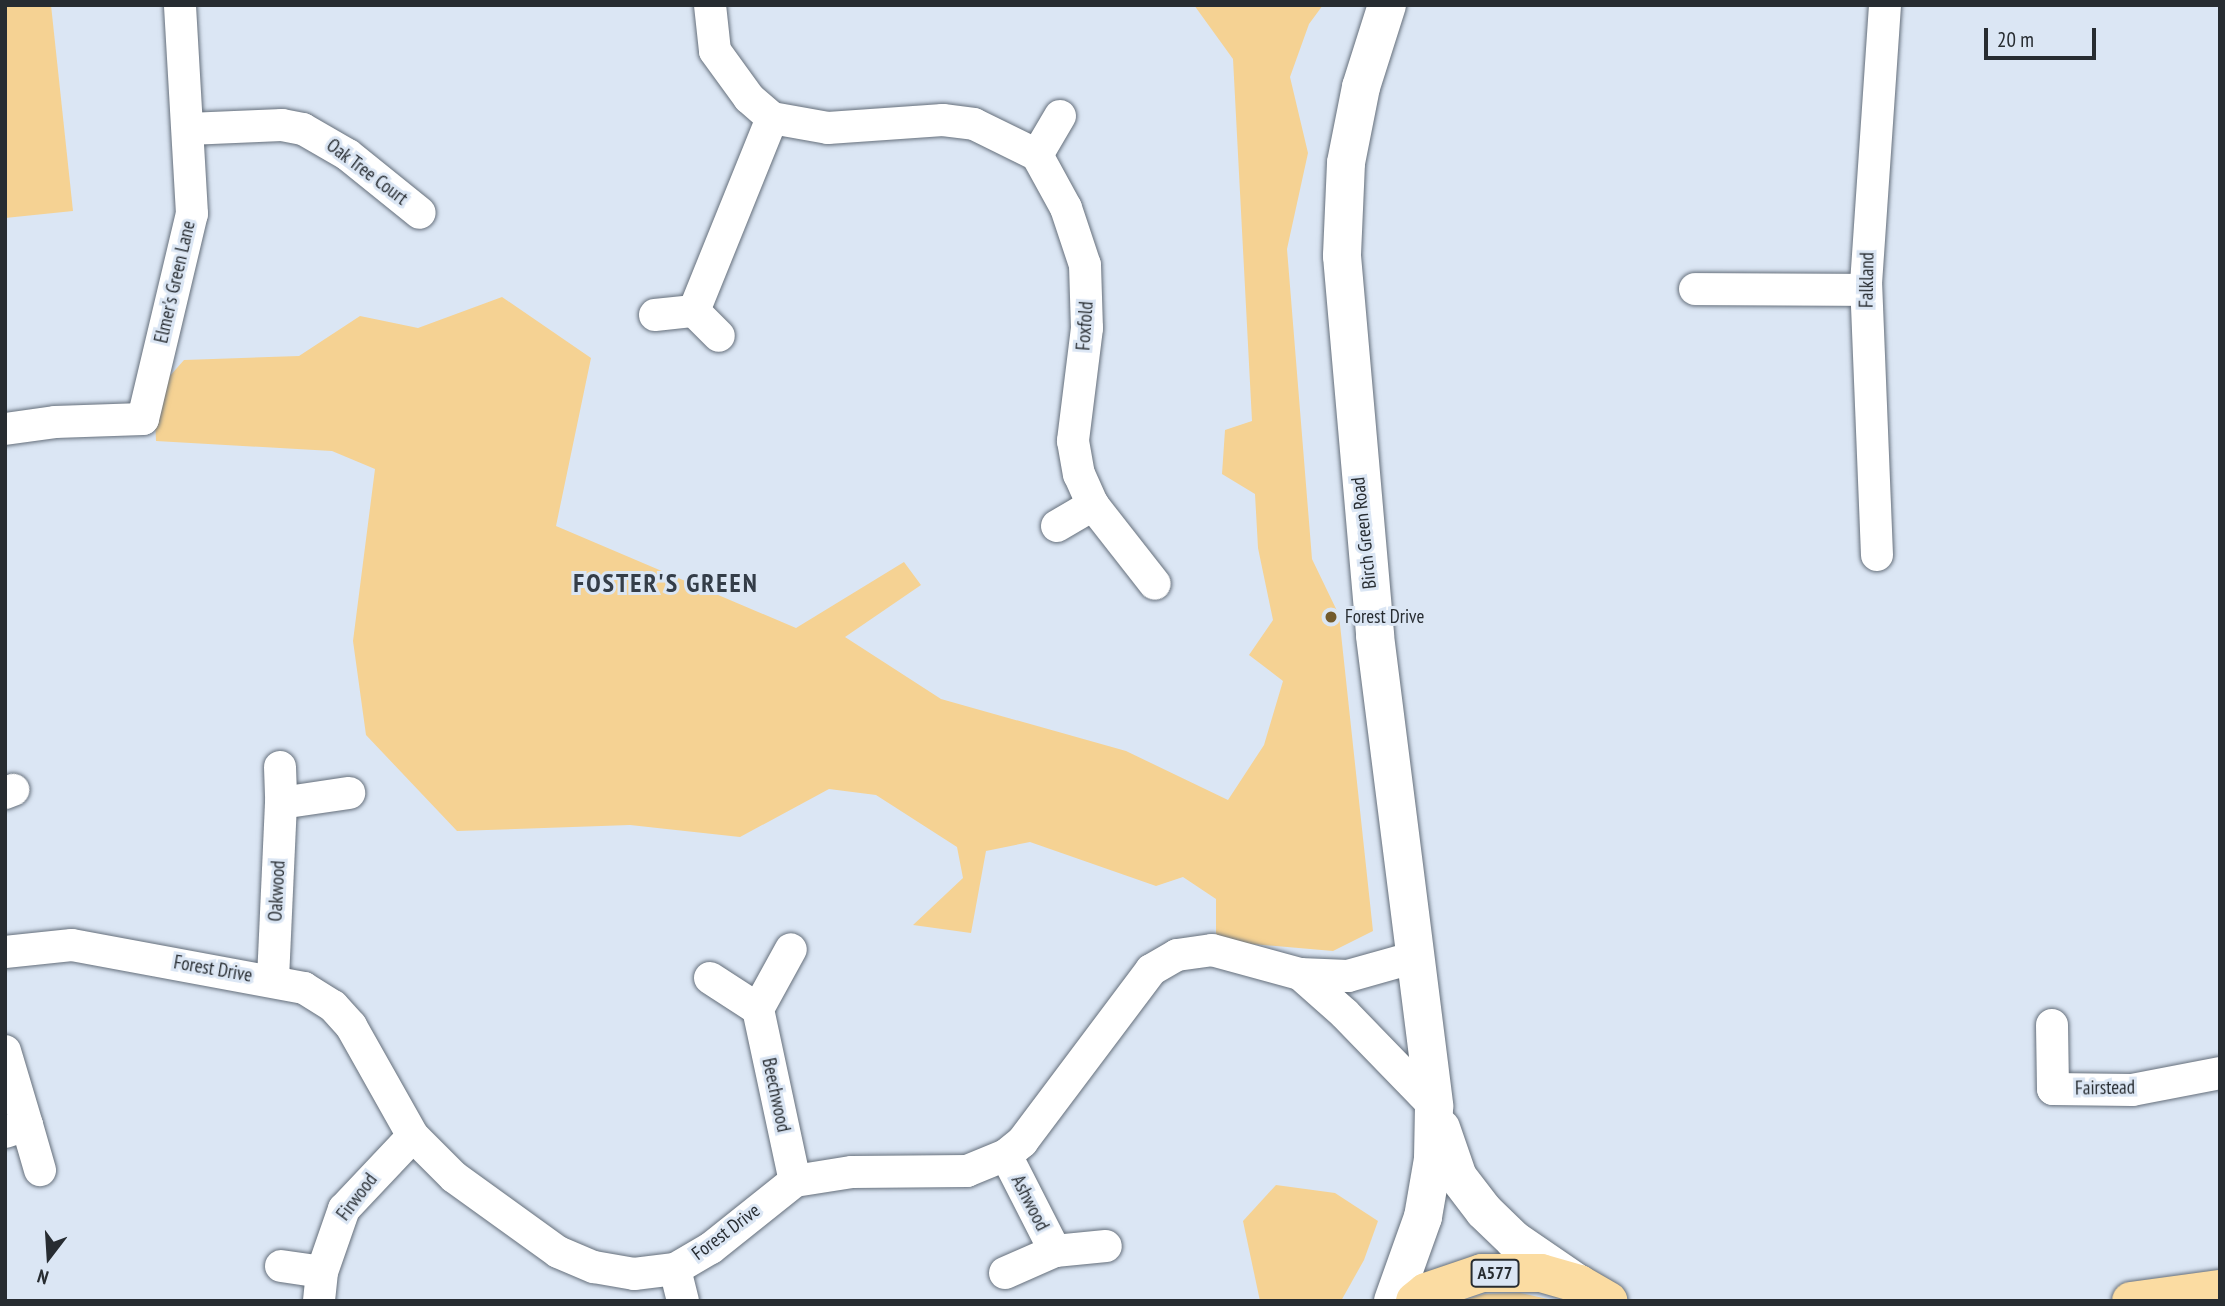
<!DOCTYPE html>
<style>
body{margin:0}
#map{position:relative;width:2225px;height:1306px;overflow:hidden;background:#dbe6f4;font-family:"PT Sans Narrow",sans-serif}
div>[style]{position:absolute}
.green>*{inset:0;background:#f5d293}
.roads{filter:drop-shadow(0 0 2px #656f7b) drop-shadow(0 0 2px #656f7b)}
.minor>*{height:32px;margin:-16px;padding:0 16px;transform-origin:16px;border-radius:16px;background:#fff}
.tertiary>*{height:38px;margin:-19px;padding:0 19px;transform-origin:19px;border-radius:19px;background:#fff}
.primary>*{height:38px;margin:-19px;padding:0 19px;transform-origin:19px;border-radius:19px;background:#fbdca2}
.dots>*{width:19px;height:19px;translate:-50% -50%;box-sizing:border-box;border:4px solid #dbe6f4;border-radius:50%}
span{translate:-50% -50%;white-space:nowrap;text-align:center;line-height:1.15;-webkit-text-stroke:6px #dbe6f4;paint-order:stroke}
.shield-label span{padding:2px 5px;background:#dbe6f4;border:2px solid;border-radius:5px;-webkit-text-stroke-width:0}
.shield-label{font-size:18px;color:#272c31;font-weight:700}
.street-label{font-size:19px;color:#272c31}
.poi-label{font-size:19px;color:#272c31}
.left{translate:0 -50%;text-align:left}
.district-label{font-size:26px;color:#343d48;font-weight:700;letter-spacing:2px}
.frame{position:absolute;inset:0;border:7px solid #272c31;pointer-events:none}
.north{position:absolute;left:14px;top:1222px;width:70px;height:70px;-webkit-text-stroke:5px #dbe6f4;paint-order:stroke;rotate:197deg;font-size:19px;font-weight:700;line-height:28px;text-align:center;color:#272c31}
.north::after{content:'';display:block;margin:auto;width:24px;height:32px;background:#272c31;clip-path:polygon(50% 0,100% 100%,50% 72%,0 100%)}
.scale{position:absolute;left:1984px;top:28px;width:112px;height:32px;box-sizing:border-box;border:4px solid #272c31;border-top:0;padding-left:9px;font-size:21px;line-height:24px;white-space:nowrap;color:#272c31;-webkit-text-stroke:5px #dbe6f4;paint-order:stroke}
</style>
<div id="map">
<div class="green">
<i style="clip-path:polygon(5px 5px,51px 5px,73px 211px,5px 218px)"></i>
<i style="clip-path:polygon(1194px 5px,1323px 5px,1309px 24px,1290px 77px,1308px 153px,1287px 249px,1312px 559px,1339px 615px,1373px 931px,1333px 951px,1216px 941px,1216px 899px,1183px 877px,1156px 886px,1030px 842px,986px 851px,971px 933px,913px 925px,963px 878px,957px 847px,876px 795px,829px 789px,740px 837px,630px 825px,457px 831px,366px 735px,353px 641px,375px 469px,332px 451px,156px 441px,154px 394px,184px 360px,299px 356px,360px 316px,418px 328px,502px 297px,591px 358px,556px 526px,796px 628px,904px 562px,921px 585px,845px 637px,941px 699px,1126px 751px,1228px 800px,1264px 745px,1283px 681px,1249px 655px,1273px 620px,1258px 548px,1255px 494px,1222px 474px,1225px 430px,1252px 421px,1233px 59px)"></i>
<i style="clip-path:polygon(1276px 1185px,1335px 1193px,1378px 1221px,1364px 1260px,1341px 1301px,1260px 1301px,1243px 1221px)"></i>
<i style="clip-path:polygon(1520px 1293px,1557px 1301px,1461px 1301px,1484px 1294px)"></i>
</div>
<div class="roads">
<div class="minor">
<i style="left:710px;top:5px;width:46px;rotate:83.8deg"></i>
<i style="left:715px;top:51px;width:58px;rotate:54.1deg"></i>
<i style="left:749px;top:98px;width:30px;rotate:41deg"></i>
<i style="left:772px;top:118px;width:57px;rotate:10.1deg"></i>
<i style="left:828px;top:128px;width:115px;rotate:-4deg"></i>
<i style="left:943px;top:120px;width:31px;rotate:7deg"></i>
<i style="left:974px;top:124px;width:70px;rotate:26.2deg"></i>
<i style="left:1060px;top:116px;width:45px;rotate:120.5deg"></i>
<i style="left:1037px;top:155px;width:60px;rotate:61.3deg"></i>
<i style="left:1066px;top:208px;width:60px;rotate:71.6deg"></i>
<i style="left:1085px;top:265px;width:63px;rotate:88.2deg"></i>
<i style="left:1087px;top:328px;width:114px;rotate:97.1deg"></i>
<i style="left:1073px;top:441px;width:34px;rotate:80deg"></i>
<i style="left:1079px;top:474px;width:34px;rotate:66deg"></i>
<i style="left:188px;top:129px;width:94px;rotate:-2.4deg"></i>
<i style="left:282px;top:125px;width:21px;rotate:11deg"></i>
<i style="left:303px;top:129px;width:52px;rotate:30deg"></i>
<i style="left:348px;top:155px;width:92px;rotate:38.9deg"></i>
<i style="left:1695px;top:289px;width:171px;rotate:0.3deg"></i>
<i style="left:694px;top:311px;width:208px;rotate:-68deg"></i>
<i style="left:655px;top:315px;width:39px;rotate:-6deg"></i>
<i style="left:694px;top:311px;width:35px;rotate:45deg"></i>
<i style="left:5px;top:429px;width:50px;rotate:-8deg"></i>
<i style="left:55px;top:422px;width:88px;rotate:-2deg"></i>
<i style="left:143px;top:419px;width:211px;rotate:-76.6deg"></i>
<i style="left:192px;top:214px;width:209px;rotate:-93.3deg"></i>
<i style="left:1057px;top:526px;width:42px;rotate:-30.3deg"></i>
<i style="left:1093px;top:505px;width:100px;rotate:51.9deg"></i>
<i style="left:1877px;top:555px;width:271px;rotate:-92.3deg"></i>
<i style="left:1866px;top:284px;width:280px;rotate:-86.1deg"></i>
<i style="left:280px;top:767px;width:36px;rotate:88deg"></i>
<i style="left:281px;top:803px;width:69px;rotate:-8.4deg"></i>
<i style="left:5px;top:793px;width:9px;rotate:-21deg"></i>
<i style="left:5px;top:952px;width:67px;rotate:-6deg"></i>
<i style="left:72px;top:945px;width:236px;rotate:10.5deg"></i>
<i style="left:304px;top:988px;width:34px;rotate:32deg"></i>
<i style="left:333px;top:1006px;width:27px;rotate:48deg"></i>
<i style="left:351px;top:1026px;width:126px;rotate:60.6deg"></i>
<i style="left:413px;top:1136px;width:58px;rotate:45deg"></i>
<i style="left:454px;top:1177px;width:128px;rotate:35.8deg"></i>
<i style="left:558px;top:1252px;width:39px;rotate:23deg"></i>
<i style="left:594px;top:1267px;width:41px;rotate:9.9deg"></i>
<i style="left:634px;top:1274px;width:41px;rotate:-7deg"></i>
<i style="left:675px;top:1269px;width:42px;rotate:-30.3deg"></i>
<i style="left:711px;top:1248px;width:107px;rotate:-38.6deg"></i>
<i style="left:795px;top:1181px;width:58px;rotate:-9deg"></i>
<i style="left:852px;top:1172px;width:115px;rotate:-0.5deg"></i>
<i style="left:967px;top:1171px;width:42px;rotate:-22.3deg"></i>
<i style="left:1006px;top:1155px;width:21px;rotate:-39deg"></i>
<i style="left:1022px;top:1142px;width:215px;rotate:-53.1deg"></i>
<i style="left:1151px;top:970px;width:30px;rotate:-30deg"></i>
<i style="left:1177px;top:955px;width:35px;rotate:-8deg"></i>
<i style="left:1212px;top:950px;width:91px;rotate:15.3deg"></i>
<i style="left:1300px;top:974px;width:48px;rotate:2.4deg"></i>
<i style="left:1348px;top:976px;width:66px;rotate:-15.7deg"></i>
<i style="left:1300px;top:974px;width:60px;rotate:41.6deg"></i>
<i style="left:1345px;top:1014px;width:128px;rotate:45.9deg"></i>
<i style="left:710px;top:978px;width:57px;rotate:32.9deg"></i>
<i style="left:758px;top:1009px;width:68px;rotate:-61.2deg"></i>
<i style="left:273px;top:979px;width:176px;rotate:-87.4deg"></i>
<i style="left:758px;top:1009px;width:176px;rotate:77.9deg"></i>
<i style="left:2052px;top:1025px;width:64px;rotate:89.1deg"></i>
<i style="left:2053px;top:1089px;width:79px;rotate:0.7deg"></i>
<i style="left:2132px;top:1090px;width:90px;rotate:-10.9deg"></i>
<i style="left:5px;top:1051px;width:77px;rotate:73.4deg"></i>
<i style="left:5px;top:1132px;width:23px;rotate:-18deg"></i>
<i style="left:27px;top:1125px;width:47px;rotate:73.9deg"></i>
<i style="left:1006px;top:1155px;width:108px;rotate:63deg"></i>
<i style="left:281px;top:1266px;width:41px;rotate:8.3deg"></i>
<i style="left:322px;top:1272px;width:29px;rotate:96deg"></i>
<i style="left:675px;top:1269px;width:33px;rotate:76deg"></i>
<i style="left:322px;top:1272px;width:67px;rotate:-70.8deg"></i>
<i style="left:344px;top:1209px;width:100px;rotate:-46.6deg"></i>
<i style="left:1005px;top:1273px;width:55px;rotate:-23.7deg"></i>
<i style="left:1055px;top:1251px;width:51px;rotate:-5.6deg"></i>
</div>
<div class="tertiary">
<i style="left:1387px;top:5px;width:86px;rotate:107.6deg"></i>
<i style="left:1361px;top:87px;width:77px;rotate:101.2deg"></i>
<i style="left:1346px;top:163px;width:93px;rotate:92.5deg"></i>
<i style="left:1342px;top:256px;width:381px;rotate:85deg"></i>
<i style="left:1375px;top:636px;width:474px;rotate:82.8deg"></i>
<i style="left:1434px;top:1106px;width:53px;rotate:91.1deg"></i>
<i style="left:1433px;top:1159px;width:59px;rotate:99.8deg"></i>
<i style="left:1423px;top:1217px;width:89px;rotate:109.7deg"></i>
<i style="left:1441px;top:1128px;width:52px;rotate:70.9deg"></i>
<i style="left:1458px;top:1177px;width:43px;rotate:52.6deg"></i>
<i style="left:1484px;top:1211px;width:42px;rotate:44deg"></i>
<i style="left:1514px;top:1240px;width:76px;rotate:34.3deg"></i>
</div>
<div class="primary">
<i style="left:1415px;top:1301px;width:14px;rotate:-39deg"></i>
<i style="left:1426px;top:1292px;width:59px;rotate:-18.7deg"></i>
<i style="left:1482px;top:1273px;width:59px"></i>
<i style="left:1541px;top:1273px;width:40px;rotate:16deg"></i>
<i style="left:1579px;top:1284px;width:34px;rotate:30deg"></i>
<i style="left:2131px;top:1301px;width:90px;rotate:-7.7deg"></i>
</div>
</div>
<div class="dots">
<i style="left:1331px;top:617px;background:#735a2b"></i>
</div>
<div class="shield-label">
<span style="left:1495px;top:1273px">A577</span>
</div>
<div class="street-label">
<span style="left:367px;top:172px;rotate:37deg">Oak Tree Court</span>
<span style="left:1867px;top:280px;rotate:-89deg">Falkland</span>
<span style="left:175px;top:282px;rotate:-77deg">Elmer's Green Lane</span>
<span style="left:1085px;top:326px;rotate:-86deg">Foxfold</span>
<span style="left:1364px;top:533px;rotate:-96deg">Birch Green Road</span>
<span style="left:277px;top:891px;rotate:-87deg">Oakwood</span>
<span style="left:213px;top:969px;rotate:10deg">Forest Drive</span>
<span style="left:2105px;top:1088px;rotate:-1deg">Fairstead</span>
<span style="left:776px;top:1095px;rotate:78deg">Beechwood</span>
<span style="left:357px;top:1197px;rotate:-53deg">Firwood</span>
<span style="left:1030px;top:1203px;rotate:63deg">Ashwood</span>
<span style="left:726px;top:1232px;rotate:-37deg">Forest Drive</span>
</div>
<div class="poi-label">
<span class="left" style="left:1345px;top:617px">Forest Drive</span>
</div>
<div class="district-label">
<span style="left:666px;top:583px">FOSTER'S GREEN</span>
</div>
<div class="frame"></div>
<div class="north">N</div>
<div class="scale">20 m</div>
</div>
